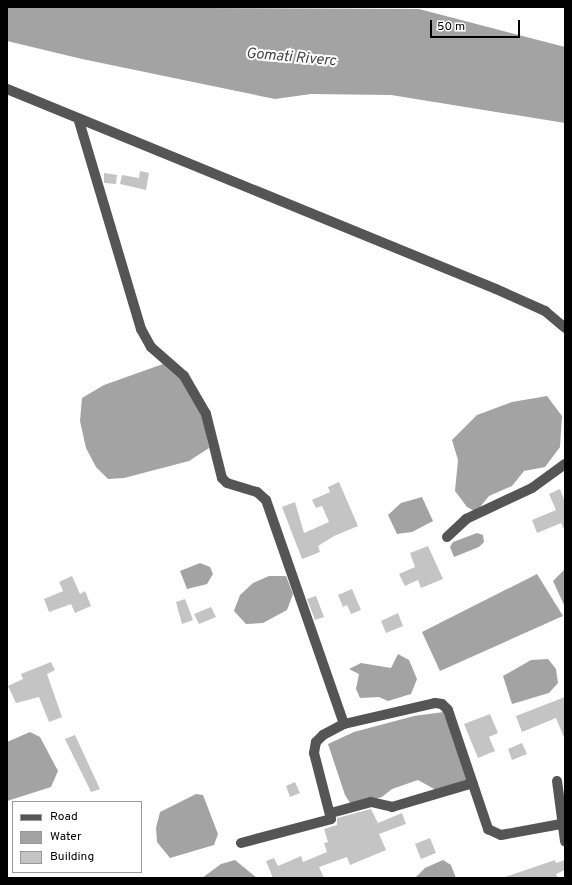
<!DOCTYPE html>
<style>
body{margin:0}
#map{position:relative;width:572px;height:885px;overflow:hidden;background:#fff;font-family:Overpass,sans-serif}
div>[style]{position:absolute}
.water>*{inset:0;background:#a3a3a3}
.building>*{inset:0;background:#c4c4c4}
.minor>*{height:10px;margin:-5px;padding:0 5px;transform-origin:5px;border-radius:5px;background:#555}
span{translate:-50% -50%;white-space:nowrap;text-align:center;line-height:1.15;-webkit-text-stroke:4px #fff;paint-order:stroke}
.water-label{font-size:15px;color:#444;font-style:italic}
.frame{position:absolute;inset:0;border:8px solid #000;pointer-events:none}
.legend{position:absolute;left:12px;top:801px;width:130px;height:72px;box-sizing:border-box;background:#fff;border:1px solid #999;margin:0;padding:5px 7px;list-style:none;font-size:12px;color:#000}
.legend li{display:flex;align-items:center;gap:8px;height:20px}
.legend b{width:20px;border:1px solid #999}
.scale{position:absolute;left:430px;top:20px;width:90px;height:18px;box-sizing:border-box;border:2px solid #000;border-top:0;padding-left:5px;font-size:12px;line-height:14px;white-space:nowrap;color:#000;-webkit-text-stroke:3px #fff;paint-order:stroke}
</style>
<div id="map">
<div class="water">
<i style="clip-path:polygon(7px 7px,419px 9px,565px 47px,565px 123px,391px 95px,311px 94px,275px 99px,82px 59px,7px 41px)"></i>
<i style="clip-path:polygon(163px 364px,189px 387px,203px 419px,209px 448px,189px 461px,124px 478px,108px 479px,96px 467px,86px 448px,80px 421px,82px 398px,104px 385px)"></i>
<i style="clip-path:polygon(547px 396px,562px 416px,560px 447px,545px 467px,524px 471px,512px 486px,489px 496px,476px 512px,467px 507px,455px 491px,458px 460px,452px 440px,477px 415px,512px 402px)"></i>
<i style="clip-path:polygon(422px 497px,433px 521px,412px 532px,397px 534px,388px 515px,401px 503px)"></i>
<i style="clip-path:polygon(477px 533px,483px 535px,484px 542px,479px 547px,454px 557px,450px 547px,453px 542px)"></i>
<i style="clip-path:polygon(200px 563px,210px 567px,213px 574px,207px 584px,187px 589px,180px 571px)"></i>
<i style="clip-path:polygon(565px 569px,565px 607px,553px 581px)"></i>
<i style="clip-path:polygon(537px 574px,563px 616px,440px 671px,422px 632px)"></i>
<i style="clip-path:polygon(269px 576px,286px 576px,293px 594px,287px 610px,263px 623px,246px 624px,234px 611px,240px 595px,253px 583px)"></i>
<i style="clip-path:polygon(398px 654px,409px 660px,417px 679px,411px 694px,388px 701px,379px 697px,360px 698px,356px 689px,359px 674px,349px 669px,361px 663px,391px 668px)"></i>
<i style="clip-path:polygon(548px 659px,556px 669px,558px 683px,549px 693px,512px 704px,503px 676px,531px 660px)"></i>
<i style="clip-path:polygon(444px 712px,469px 779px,436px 790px,418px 780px,392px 789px,382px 797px,352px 806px,345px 795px,328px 744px,354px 732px,414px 716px)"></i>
<i style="clip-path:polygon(30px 732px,40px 737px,58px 771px,51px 787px,7px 801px,7px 742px)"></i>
<i style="clip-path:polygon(196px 794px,203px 795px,218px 834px,214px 845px,170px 858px,157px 842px,156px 828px,160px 812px)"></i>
<i style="clip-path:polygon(235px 860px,257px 878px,202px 878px,221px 864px)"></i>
<i style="clip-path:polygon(443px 860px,451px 865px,456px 878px,415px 878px,425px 868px)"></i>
</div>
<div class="building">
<i style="clip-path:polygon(140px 171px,149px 173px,146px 190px,120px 184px,122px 175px,139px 178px)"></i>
<i style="clip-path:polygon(104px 173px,117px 175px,116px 184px,104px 183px)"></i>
<i style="clip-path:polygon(339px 482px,358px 526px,334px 536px,318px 546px,320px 552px,302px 559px,282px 507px,295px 502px,304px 533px,329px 522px,322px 506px,316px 508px,312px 500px,330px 492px,328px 487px)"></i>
<i style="clip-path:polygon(560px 489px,565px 502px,565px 531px,561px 523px,537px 533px,532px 520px,556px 510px,549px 494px)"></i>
<i style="clip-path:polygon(428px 546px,443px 579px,421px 588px,418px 580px,405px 586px,399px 574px,415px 567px,410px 553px)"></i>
<i style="clip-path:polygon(72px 576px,80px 594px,85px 591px,91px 606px,75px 613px,71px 604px,49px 612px,44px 599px,63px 591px,59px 582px)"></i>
<i style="clip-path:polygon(352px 589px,361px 610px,351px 614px,347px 605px,343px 607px,338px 595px)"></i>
<i style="clip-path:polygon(316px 596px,324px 617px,315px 620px,307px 599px)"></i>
<i style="clip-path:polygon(185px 599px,193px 620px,182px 624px,176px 602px)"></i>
<i style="clip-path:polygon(211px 607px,216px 617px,199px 624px,194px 614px)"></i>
<i style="clip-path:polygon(398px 613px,403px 626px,386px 633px,381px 621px)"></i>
<i style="clip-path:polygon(51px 662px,55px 670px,47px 674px,62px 717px,49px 722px,39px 697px,16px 703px,8px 686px,23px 679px,21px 674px)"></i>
<i style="clip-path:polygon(565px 697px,565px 740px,556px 718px,522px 732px,516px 716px)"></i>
<i style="clip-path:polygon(490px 714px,498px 733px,489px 737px,495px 751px,478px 758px,464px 724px)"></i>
<i style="clip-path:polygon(75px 735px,100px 789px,91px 792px,65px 739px)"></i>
<i style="clip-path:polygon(522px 743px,527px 754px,512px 760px,508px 749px)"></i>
<i style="clip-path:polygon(295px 782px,300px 793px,290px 797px,286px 786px)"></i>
<i style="clip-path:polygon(371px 809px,378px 823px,402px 813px,406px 824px,379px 834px,386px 850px,350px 865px,347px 857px,319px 867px,324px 878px,273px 878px,266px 861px,274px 858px,278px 866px,301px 856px,303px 862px,327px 852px,324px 843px,328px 842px,324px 829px,337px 825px,337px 818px)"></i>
<i style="clip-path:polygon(430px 838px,436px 853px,421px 859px,415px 844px)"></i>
<i style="clip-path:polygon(555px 860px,556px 863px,565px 860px,565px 870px,556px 874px,558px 878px,502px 878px)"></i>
</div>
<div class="minor">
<i style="left:7px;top:89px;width:528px;rotate:22.24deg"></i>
<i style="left:496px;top:289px;width:54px;rotate:24.2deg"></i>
<i style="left:545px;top:311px;width:26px;rotate:40deg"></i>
<i style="left:79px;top:121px;width:217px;rotate:73.4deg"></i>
<i style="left:141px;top:329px;width:21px;rotate:61deg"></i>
<i style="left:151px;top:347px;width:44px;rotate:41.3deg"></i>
<i style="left:184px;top:376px;width:44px;rotate:59.9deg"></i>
<i style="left:206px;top:414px;width:66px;rotate:76deg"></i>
<i style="left:222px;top:478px;width:7px;rotate:45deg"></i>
<i style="left:227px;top:483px;width:31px;rotate:17deg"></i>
<i style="left:257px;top:492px;width:12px;rotate:42deg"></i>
<i style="left:266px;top:500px;width:237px;rotate:70.8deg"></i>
<i style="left:344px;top:724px;width:93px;rotate:-13deg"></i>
<i style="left:435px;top:703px;width:7px;rotate:8deg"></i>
<i style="left:442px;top:704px;width:8px;rotate:45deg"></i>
<i style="left:448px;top:710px;width:126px;rotate:71.4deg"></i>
<i style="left:488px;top:829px;width:14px;rotate:25deg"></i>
<i style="left:501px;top:835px;width:61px;rotate:-10.4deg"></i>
<i style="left:447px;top:537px;width:26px;rotate:-43deg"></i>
<i style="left:466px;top:519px;width:73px;rotate:-25.2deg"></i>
<i style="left:532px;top:488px;width:41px;rotate:-36deg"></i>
<i style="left:557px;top:781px;width:61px;rotate:82.4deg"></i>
<i style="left:331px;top:813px;width:41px;rotate:-15.4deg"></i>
<i style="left:371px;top:802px;width:22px;rotate:13deg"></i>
<i style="left:392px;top:807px;width:84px;rotate:-16.5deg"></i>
<i style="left:241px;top:843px;width:93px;rotate:-14.9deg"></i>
<i style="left:331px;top:819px;width:68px;rotate:-104.4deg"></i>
<i style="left:314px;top:753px;width:11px;rotate:-80deg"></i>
<i style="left:316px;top:742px;width:10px;rotate:-45deg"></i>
<i style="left:323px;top:735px;width:24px;rotate:-28deg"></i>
</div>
<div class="water-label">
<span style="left:291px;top:58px;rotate:5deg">Gomati Riverc</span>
</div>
<div class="frame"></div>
<ul class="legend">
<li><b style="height:5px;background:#555"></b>Road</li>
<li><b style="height:11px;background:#a3a3a3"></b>Water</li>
<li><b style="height:11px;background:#c4c4c4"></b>Building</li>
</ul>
<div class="scale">50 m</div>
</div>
